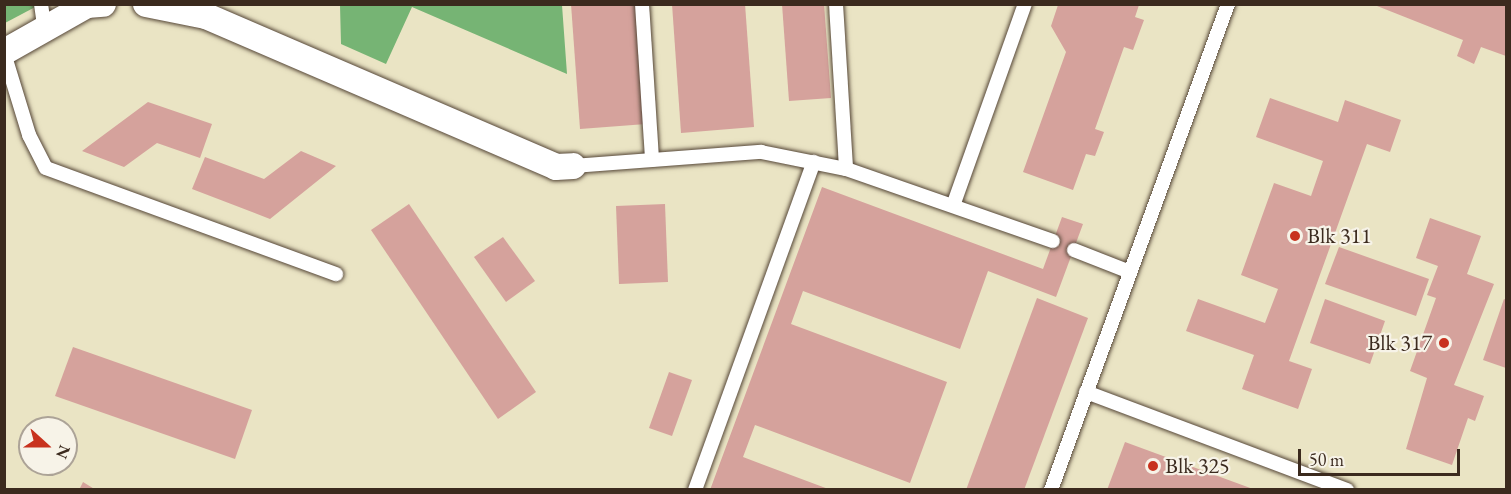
<!DOCTYPE html>
<style>
body{margin:0}
#map{position:relative;width:1511px;height:494px;overflow:hidden;background:#eae4c4;font-family:"EB Garamond",serif}
div>[style]{position:absolute}
.forest>*{inset:0;background:#76b474}
.building>*{inset:0;background:#d5a29c}
.roads{filter:drop-shadow(0 0 2px #554637) drop-shadow(0 0 2px #554637)}
.lane>*{height:14px;margin:-7px;padding:0 7px;transform-origin:7px;border-radius:7px;background:#fff}
.street>*{height:26px;margin:-13px;padding:0 13px;transform-origin:13px;border-radius:13px;background:#fff}
.dots>*{width:16px;height:16px;translate:-50% -50%;box-sizing:border-box;border:3px solid #f7f3e8;border-radius:50%}
span{translate:-50% -50%;white-space:nowrap;text-align:center;line-height:1.15;-webkit-text-stroke:4.5px #f7f3e8;paint-order:stroke}
.poi-label{font-size:22px;color:#3b2a1e}
.left{translate:0 -50%;text-align:left}
.right{translate:-100% -50%;text-align:right}
.frame{position:absolute;inset:0;border:6px solid #3b2a1e;pointer-events:none}
.north{position:absolute;left:18px;top:416px;width:60px;height:60px;box-sizing:border-box;background:#f7f3e8;border:2px solid #aca397;border-radius:50%;rotate:111deg;font-size:16px;font-weight:700;line-height:24px;text-align:center;color:#3b2a1e}
.north::after{content:'';display:block;margin:auto;width:21px;height:27px;background:#c8321e;clip-path:polygon(50% 0,100% 100%,50% 72%,0 100%)}
.scale{position:absolute;left:1298px;top:449px;width:162px;height:27px;box-sizing:border-box;border:3px solid #3b2a1e;border-top:0;padding-left:8px;font-size:18px;line-height:21px;white-space:nowrap;color:#3b2a1e;-webkit-text-stroke:4px #f7f3e8;paint-order:stroke}
</style>
<div id="map">
<div class="forest">
<i style="clip-path:polygon(5px 5px,39px 5px,5px 23px)"></i>
<i style="clip-path:polygon(340px 5px,562px 5px,567px 74px,412px 7px,386px 64px,341px 44px)"></i>
</div>
<div class="building">
<i style="clip-path:polygon(571px 4px,637px 4px,646px 124px,580px 129px)"></i>
<i style="clip-path:polygon(672px 4px,745px 4px,754px 127px,681px 133px)"></i>
<i style="clip-path:polygon(782px 4px,824px 4px,831px 98px,789px 101px)"></i>
<i style="clip-path:polygon(1372px 4px,1506px 4px,1506px 56px,1481px 47px,1474px 64px,1457px 56px,1463px 40px)"></i>
<i style="clip-path:polygon(1058px 5px,1139px 5px,1135px 17px,1144px 20px,1133px 50px,1124px 47px,1095px 129px,1104px 132px,1095px 156px,1086px 154px,1073px 190px,1023px 172px,1066px 52px,1051px 26px)"></i>
<i style="clip-path:polygon(1270px 98px,1338px 122px,1345px 100px,1401px 120px,1390px 152px,1367px 144px,1289px 361px,1312px 369px,1298px 409px,1242px 389px,1254px 355px,1186px 331px,1198px 299px,1265px 323px,1278px 289px,1241px 275px,1274px 183px,1311px 196px,1323px 161px,1256px 137px)"></i>
<i style="clip-path:polygon(148px 102px,212px 124px,200px 158px,157px 143px,124px 167px,82px 151px)"></i>
<i style="clip-path:polygon(301px 151px,336px 166px,270px 219px,192px 189px,205px 157px,264px 179px)"></i>
<i style="clip-path:polygon(822px 187px,1043px 269px,1062px 217px,1083px 224px,1056px 297px,988px 271px,960px 349px,803px 291px,791px 324px,947px 382px,910px 483px,755px 425px,743px 457px,831px 490px,710px 490px)"></i>
<i style="clip-path:polygon(409px 204px,536px 392px,498px 419px,371px 230px)"></i>
<i style="clip-path:polygon(665px 204px,668px 282px,619px 284px,616px 206px)"></i>
<i style="clip-path:polygon(1430px 218px,1481px 236px,1467px 274px,1494px 284px,1454px 385px,1484px 396px,1475px 421px,1468px 418px,1452px 465px,1406px 449px,1427px 378px,1410px 371px,1436px 298px,1427px 295px,1438px 266px,1416px 258px)"></i>
<i style="clip-path:polygon(503px 237px,535px 281px,506px 302px,474px 257px)"></i>
<i style="clip-path:polygon(1339px 247px,1429px 279px,1416px 316px,1325px 284px)"></i>
<i style="clip-path:polygon(1037px 298px,1088px 318px,1024px 490px,966px 490px)"></i>
<i style="clip-path:polygon(1325px 299px,1385px 321px,1370px 364px,1310px 343px)"></i>
<i style="clip-path:polygon(1504px 299px,1506px 300px,1506px 368px,1483px 360px)"></i>
<i style="clip-path:polygon(73px 347px,252px 410px,235px 459px,55px 396px)"></i>
<i style="clip-path:polygon(669px 372px,692px 380px,672px 436px,649px 428px)"></i>
<i style="clip-path:polygon(1125px 442px,1253px 489px,1253px 490px,1107px 490px)"></i>
<i style="clip-path:polygon(83px 482px,96px 490px,79px 490px)"></i>
</div>
<div class="roads">
<div class="lane">
<i style="left:41px;top:4px;width:22px;rotate:82deg"></i>
<i style="left:642px;top:4px;width:156px;rotate:86.3deg"></i>
<i style="left:836px;top:4px;width:165px;rotate:86.5deg"></i>
<i style="left:4px;top:53px;width:86px;rotate:73deg"></i>
<i style="left:29px;top:135px;width:37px;rotate:63deg"></i>
<i style="left:46px;top:168px;width:309px;rotate:20.1deg"></i>
<i style="left:573px;top:166px;width:189px;rotate:-4.3deg"></i>
<i style="left:761px;top:152px;width:87px;rotate:11.3deg"></i>
<i style="left:846px;top:169px;width:219px;rotate:19.2deg"></i>
<i style="left:954px;top:203px;width:211px;rotate:-70.4deg"></i>
<i style="left:1074px;top:250px;width:60px;rotate:21.4deg"></i>
<i style="left:1086px;top:392px;width:279px;rotate:20.6deg"></i>
<i style="left:695px;top:490px;width:349px;rotate:-70.1deg"></i>
<i style="left:1051px;top:490px;width:517px;rotate:-69.99deg"></i>
</div>
<div class="street">
<i style="left:146px;top:4px;width:61px;rotate:11.3deg"></i>
<i style="left:206px;top:16px;width:381px;rotate:23.3deg"></i>
<i style="left:556px;top:167px;width:17px;rotate:-3deg"></i>
<i style="left:4px;top:52px;width:95px;rotate:-29.5deg"></i>
<i style="left:87px;top:5px;width:16px;rotate:-4deg"></i>
</div>
</div>
<div class="dots">
<i style="left:1295px;top:236px;background:#c8321e"></i>
<i style="left:1444px;top:343px;background:#c8321e"></i>
<i style="left:1153px;top:466px;background:#c8321e"></i>
</div>
<div class="poi-label">
<span class="left" style="left:1307px;top:236px">Blk 311</span>
<span class="right" style="left:1432px;top:343px">Blk 317</span>
<span class="left" style="left:1165px;top:466px">Blk 325</span>
</div>
<div class="frame"></div>
<div class="north">N</div>
<div class="scale">50 m</div>
</div>
